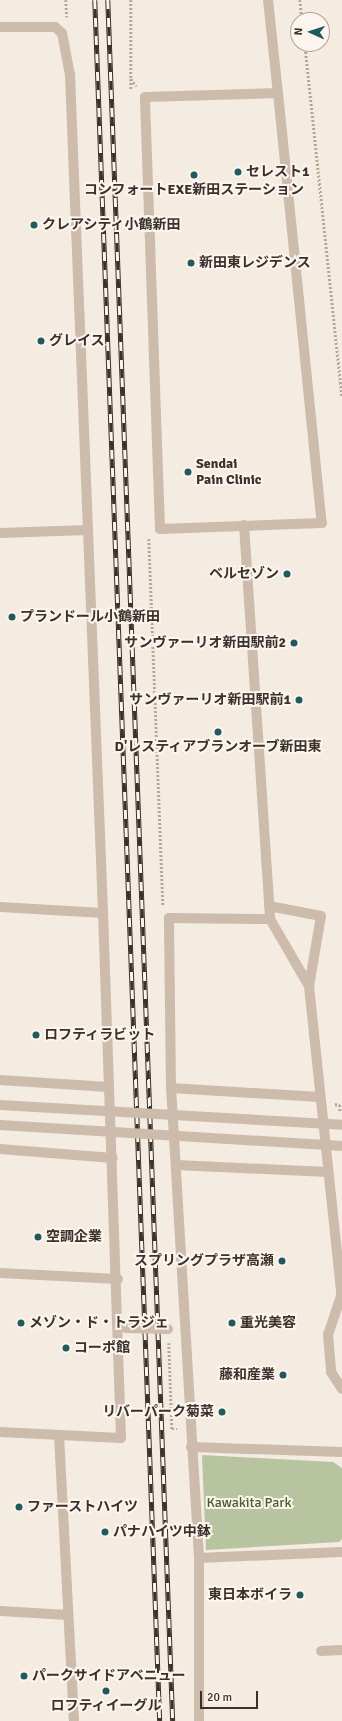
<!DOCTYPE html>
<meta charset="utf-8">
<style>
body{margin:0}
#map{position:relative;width:342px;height:1721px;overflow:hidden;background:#f4ebe1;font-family:Signika,"Noto Sans JP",sans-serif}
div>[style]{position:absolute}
.green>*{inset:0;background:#b8c4a0}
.path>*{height:2.5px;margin-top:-1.25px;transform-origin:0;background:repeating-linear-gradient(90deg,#b9a596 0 2px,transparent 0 4px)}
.minor>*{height:10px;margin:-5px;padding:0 5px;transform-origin:5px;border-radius:5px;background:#cdbbac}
.rail>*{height:4.5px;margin-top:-2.25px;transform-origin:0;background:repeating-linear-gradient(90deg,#fbf5ee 0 9px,#3b302b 0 18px);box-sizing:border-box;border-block:1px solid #3b302b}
.minor-bridge>*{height:10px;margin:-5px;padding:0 5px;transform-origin:5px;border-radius:5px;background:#cdbbac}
.dots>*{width:11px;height:11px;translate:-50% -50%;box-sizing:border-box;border:2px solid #fbf5ee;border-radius:50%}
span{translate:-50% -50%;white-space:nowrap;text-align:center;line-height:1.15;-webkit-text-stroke:4px #fbf5ee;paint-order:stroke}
.poi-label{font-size:14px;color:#3b302b;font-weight:700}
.left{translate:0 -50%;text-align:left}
.right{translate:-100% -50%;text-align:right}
.park-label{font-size:14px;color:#4a5a2e}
.north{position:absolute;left:290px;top:12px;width:40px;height:40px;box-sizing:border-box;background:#fbf5ee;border:1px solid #aea6a0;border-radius:50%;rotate:273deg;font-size:11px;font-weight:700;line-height:16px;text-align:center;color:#3b302b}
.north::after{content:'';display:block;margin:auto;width:14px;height:18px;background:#1f5a5e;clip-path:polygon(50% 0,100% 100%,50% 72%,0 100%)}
.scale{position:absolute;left:200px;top:1691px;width:58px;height:18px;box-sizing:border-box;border:2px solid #3b302b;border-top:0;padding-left:5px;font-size:12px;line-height:14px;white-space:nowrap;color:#3b302b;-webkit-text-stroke:3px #fbf5ee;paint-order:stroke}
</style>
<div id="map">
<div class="green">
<i style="clip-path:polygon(202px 1455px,333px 1462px,342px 1468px,342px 1539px,339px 1542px,206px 1550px)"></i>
</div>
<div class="path">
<i style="left:66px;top:0;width:17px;rotate:87deg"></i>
<i style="left:131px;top:0;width:79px;rotate:90deg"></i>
<i style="left:131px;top:79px;width:9px;rotate:54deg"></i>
<i style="left:300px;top:0;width:20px;rotate:84deg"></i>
<i style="left:305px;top:44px;width:355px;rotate:84deg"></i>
<i style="left:131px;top:79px;width:11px;rotate:90deg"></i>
<i style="left:149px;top:539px;width:366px;rotate:87.8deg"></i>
<i style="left:335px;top:1104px;width:5px;rotate:11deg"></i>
<i style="left:340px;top:1105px;width:6px;rotate:90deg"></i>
<i style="left:169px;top:1343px;width:86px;rotate:88deg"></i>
<i style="left:172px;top:1429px;width:5px"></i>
</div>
<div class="minor">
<i style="left:268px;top:0;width:94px;rotate:83.9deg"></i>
<i style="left:278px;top:93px;width:432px;rotate:84.2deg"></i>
<i style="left:322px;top:523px;width:162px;rotate:177.9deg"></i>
<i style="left:160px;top:529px;width:432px;rotate:-92deg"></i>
<i style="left:145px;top:97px;width:133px;rotate:-1.7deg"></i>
<i style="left:0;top:27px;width:55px"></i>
<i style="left:55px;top:27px;width:9px;rotate:41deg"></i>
<i style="left:62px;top:33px;width:43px;rotate:79.2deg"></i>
<i style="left:70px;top:75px;width:839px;rotate:87.74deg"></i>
<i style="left:103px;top:913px;width:103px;rotate:-176.7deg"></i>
<i style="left:244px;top:525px;width:395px;rotate:86.2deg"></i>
<i style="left:270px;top:919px;width:78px;rotate:59.8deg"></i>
<i style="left:309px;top:986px;width:314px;rotate:84deg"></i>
<i style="left:0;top:533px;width:88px;rotate:-2deg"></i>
<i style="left:269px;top:906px;width:53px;rotate:10.9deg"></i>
<i style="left:321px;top:916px;width:71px;rotate:99.7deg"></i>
<i style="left:0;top:1080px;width:108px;rotate:3.7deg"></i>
<i style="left:171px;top:1088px;width:149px;rotate:3.5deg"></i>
<i style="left:0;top:1149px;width:113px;rotate:4.6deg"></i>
<i style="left:176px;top:1165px;width:152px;rotate:2.6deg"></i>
<i style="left:0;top:1273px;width:118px;rotate:2.9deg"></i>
<i style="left:341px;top:1296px;width:41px;rotate:108.4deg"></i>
<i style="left:328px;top:1335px;width:37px;rotate:85deg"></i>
<i style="left:331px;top:1372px;width:20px;rotate:57deg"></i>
<i style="left:0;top:1432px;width:121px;rotate:2.8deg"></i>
<i style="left:121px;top:1438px;width:525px;rotate:-91.96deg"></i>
<i style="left:59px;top:1435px;width:286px;rotate:87deg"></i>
<i style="left:191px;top:1447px;width:151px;rotate:1.9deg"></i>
<i style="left:199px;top:1558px;width:143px;rotate:-2.4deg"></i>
<i style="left:0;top:1611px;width:68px;rotate:3.4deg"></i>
<i style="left:321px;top:1651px;width:21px;rotate:-3deg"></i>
<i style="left:199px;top:1721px;width:163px;rotate:-90deg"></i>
<i style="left:199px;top:1558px;width:471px;rotate:-93.4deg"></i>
<i style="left:171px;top:1088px;width:170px;rotate:-90.7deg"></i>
<i style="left:169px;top:918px;width:101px;rotate:0.6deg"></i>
</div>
<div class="rail">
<i style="left:95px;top:0;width:1722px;rotate:87.84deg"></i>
<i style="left:108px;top:0;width:1722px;rotate:87.84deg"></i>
</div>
<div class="minor-bridge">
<i style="left:0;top:1105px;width:343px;rotate:3.3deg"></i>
<i style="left:0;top:1125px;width:343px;rotate:3.5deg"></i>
<i style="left:126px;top:1328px;width:42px;rotate:1.4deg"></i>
</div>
<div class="dots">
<i style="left:238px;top:172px;background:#1f5a5e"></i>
<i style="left:194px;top:175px;background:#1f5a5e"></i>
<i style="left:34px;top:225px;background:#1f5a5e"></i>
<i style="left:191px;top:263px;background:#1f5a5e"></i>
<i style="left:41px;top:341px;background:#1f5a5e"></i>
<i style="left:188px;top:472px;background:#1f5a5e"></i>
<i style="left:287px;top:574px;background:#1f5a5e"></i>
<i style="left:12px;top:617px;background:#1f5a5e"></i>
<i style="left:294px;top:643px;background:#1f5a5e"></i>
<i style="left:299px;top:700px;background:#1f5a5e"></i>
<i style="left:218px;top:732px;background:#1f5a5e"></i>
<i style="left:36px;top:1035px;background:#1f5a5e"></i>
<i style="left:38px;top:1237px;background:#1f5a5e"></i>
<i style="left:282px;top:1261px;background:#1f5a5e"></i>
<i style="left:21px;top:1323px;background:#1f5a5e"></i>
<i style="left:232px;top:1323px;background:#1f5a5e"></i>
<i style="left:66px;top:1348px;background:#1f5a5e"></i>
<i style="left:283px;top:1375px;background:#1f5a5e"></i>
<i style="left:222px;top:1412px;background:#1f5a5e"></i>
<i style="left:19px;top:1507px;background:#1f5a5e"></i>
<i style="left:105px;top:1532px;background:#1f5a5e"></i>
<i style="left:300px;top:1595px;background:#1f5a5e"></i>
<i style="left:24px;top:1676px;background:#1f5a5e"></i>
<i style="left:106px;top:1691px;background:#1f5a5e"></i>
</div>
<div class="poi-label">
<span class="left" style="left:246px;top:172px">セレスト1</span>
<span style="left:194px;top:190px">コンフォートEXE新田ステーション</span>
<span class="left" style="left:42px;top:225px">クレアシティ小鶴新田</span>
<span class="left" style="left:199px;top:263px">新田東レジデンス</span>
<span class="left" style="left:49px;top:341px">グレイス</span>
<span class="left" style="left:196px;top:472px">Sendai<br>Pain Clinic</span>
<span class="right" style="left:279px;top:574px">ベルセゾン</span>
<span class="left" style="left:20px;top:617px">プランドール小鶴新田</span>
<span class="right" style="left:286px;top:643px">サンヴァーリオ新田駅前2</span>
<span class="right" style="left:291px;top:700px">サンヴァーリオ新田駅前1</span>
<span style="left:218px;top:747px">D'レスティアブランオーブ新田東</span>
<span class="left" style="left:44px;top:1035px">ロフティラビット</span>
<span class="left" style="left:46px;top:1237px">空調企業</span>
<span class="right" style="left:274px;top:1261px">スプリングプラザ高瀬</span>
<span class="left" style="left:29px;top:1323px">メゾン・ド・トラジェ</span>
<span class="left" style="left:240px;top:1323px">重光美容</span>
<span class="left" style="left:74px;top:1348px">コーポ館</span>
<span class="right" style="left:275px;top:1375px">藤和産業</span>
<span class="right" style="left:214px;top:1412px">リバーパーク菊菜</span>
<span class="left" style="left:27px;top:1507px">ファーストハイツ</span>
<span class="left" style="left:113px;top:1532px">パナハイツ中鉢</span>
<span class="right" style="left:292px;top:1595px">東日本ボイラ</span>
<span class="left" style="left:32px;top:1676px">パークサイドアベニュー</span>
<span style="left:106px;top:1706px">ロフティイーグル</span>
</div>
<div class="park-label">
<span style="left:249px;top:1503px">Kawakita Park</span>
</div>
<div class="north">N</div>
<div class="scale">20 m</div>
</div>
